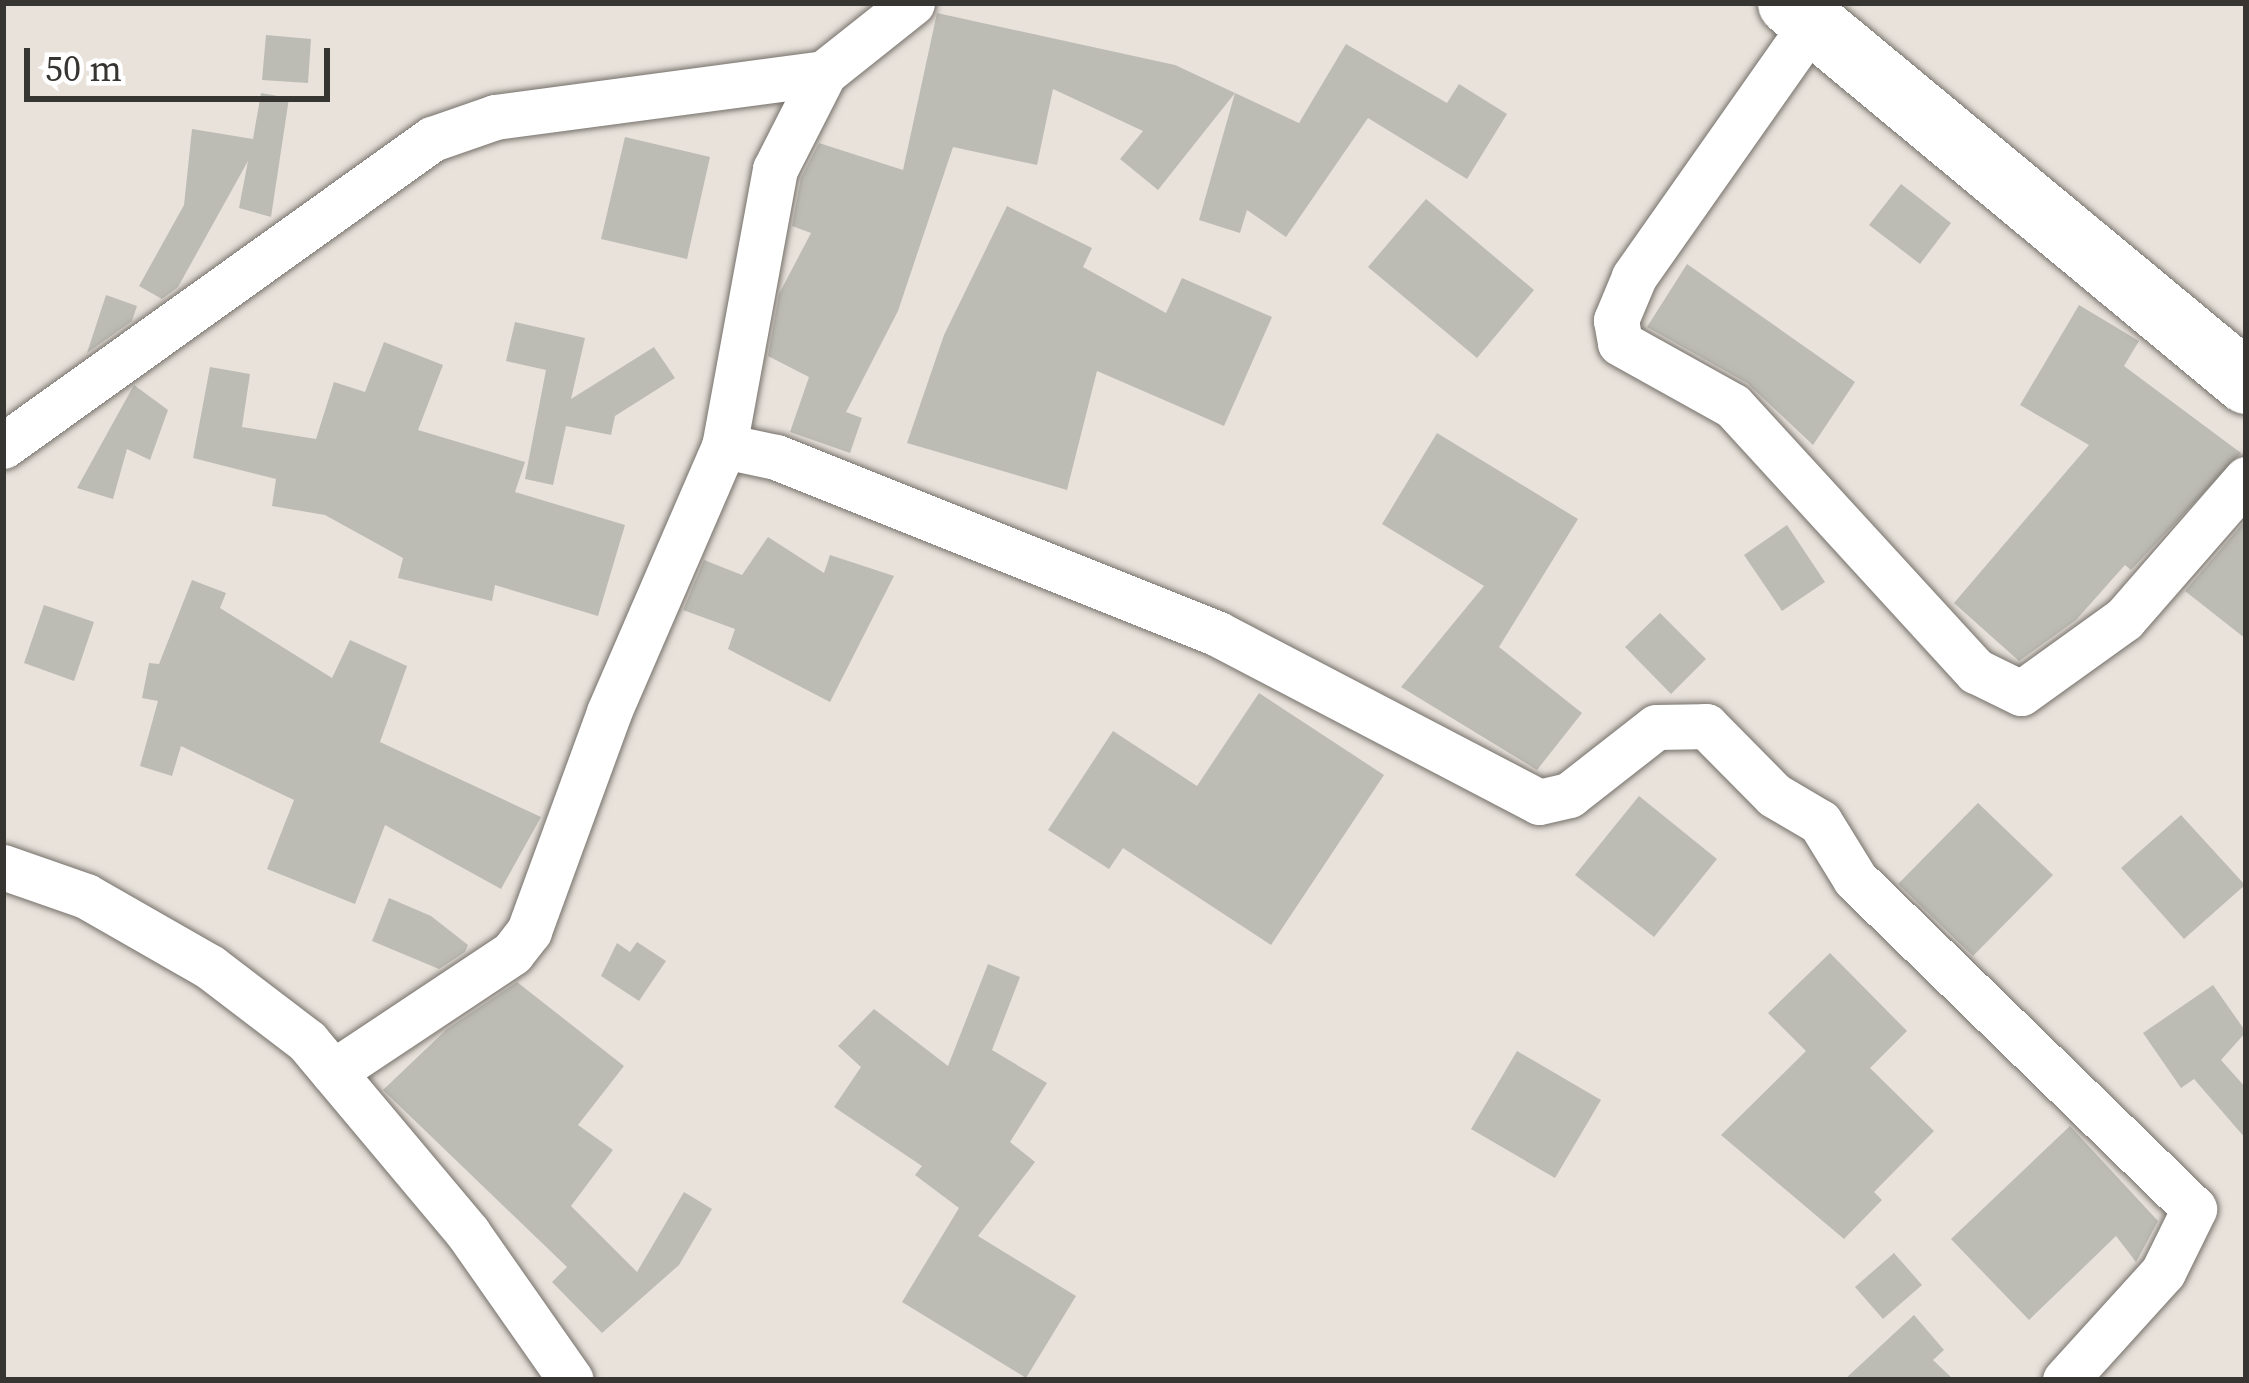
<!DOCTYPE html>
<style>
body{margin:0}
#map{position:relative;width:2249px;height:1383px;overflow:hidden;background:#e8e2db;font-family:"Source Serif 4",serif}
div>[style]{position:absolute}
.building>*{inset:0;background:#bdbcb4}
.roads{filter:drop-shadow(0 0 3px #75706a) drop-shadow(0 0 3px #75706a)}
.minor>*{height:45px;margin:-22.5px;padding:0 22.5px;transform-origin:22.5px;border-radius:22.5px;background:#fff}
.secondary>*{height:63px;margin:-31.5px;padding:0 31.5px;transform-origin:31.5px;border-radius:31.5px;background:#fff}
span{translate:-50% -50%;white-space:nowrap;text-align:center;line-height:1.15;-webkit-text-stroke:10px #fff;paint-order:stroke}
.frame{position:absolute;inset:0;border:6px solid #373532;pointer-events:none}
.scale{position:absolute;left:24px;top:48px;width:306px;height:54px;box-sizing:border-box;border:6px solid #373532;border-top:0;padding-left:15px;font-size:36px;line-height:42px;white-space:nowrap;color:#373532;-webkit-text-stroke:9px #fff;paint-order:stroke}
</style>
<div id="map">
<div class="building">
<i style="clip-path:polygon(937px 13px,1175px 65px,1235px 93px,1158px 190px,1120px 159px,1143px 131px,1053px 89px,1037px 165px,953px 147px,898px 311px,846px 412px,862px 418px,850px 453px,790px 432px,809px 377px,768px 356px,779px 294px,811px 233px,792px 226px,801px 178px,819px 143px,903px 170px)"></i>
<i style="clip-path:polygon(266px 35px,311px 39px,308px 83px,262px 80px)"></i>
<i style="clip-path:polygon(1346px 44px,1447px 103px,1459px 84px,1507px 114px,1467px 179px,1368px 118px,1286px 237px,1247px 210px,1240px 233px,1199px 220px,1235px 93px,1299px 123px)"></i>
<i style="clip-path:polygon(261px 93px,289px 98px,271px 217px,239px 208px,248px 161px,178px 287px,162px 299px,139px 286px,184px 205px,192px 129px,253px 139px)"></i>
<i style="clip-path:polygon(625px 137px,710px 157px,687px 259px,601px 239px)"></i>
<i style="clip-path:polygon(1901px 184px,1951px 223px,1920px 264px,1869px 225px)"></i>
<i style="clip-path:polygon(1426px 199px,1534px 290px,1477px 358px,1368px 267px)"></i>
<i style="clip-path:polygon(1007px 206px,1092px 248px,1083px 267px,1166px 313px,1182px 278px,1272px 317px,1224px 426px,1097px 371px,1067px 490px,907px 443px,944px 335px)"></i>
<i style="clip-path:polygon(1687px 264px,1855px 382px,1813px 445px,1747px 383px,1647px 327px)"></i>
<i style="clip-path:polygon(106px 295px,137px 306px,132px 321px,87px 353px)"></i>
<i style="clip-path:polygon(2079px 305px,2139px 341px,2124px 366px,2241px 453px,2131px 570px,2125px 565px,2076px 620px,2019px 661px,1954px 603px,2089px 445px,2020px 405px)"></i>
<i style="clip-path:polygon(515px 322px,585px 338px,571px 399px,654px 347px,675px 378px,615px 416px,611px 435px,566px 426px,553px 485px,525px 479px,546px 370px,506px 361px)"></i>
<i style="clip-path:polygon(384px 342px,443px 365px,418px 430px,525px 462px,515px 492px,625px 525px,598px 616px,495px 585px,492px 601px,398px 578px,403px 558px,325px 515px,272px 506px,276px 479px,193px 458px,210px 367px,250px 374px,242px 427px,316px 439px,334px 382px,365px 392px)"></i>
<i style="clip-path:polygon(134px 385px,168px 410px,150px 460px,127px 449px,113px 499px,77px 488px)"></i>
<i style="clip-path:polygon(1437px 433px,1578px 519px,1499px 647px,1582px 713px,1537px 770px,1401px 687px,1484px 586px,1382px 524px)"></i>
<i style="clip-path:polygon(2246px 520px,2246px 639px,2185px 591px)"></i>
<i style="clip-path:polygon(1787px 525px,1825px 582px,1782px 611px,1744px 555px)"></i>
<i style="clip-path:polygon(768px 537px,824px 573px,830px 555px,894px 576px,830px 702px,728px 649px,735px 629px,683px 610px,704px 560px,742px 575px)"></i>
<i style="clip-path:polygon(192px 580px,226px 593px,220px 608px,332px 678px,350px 640px,407px 666px,380px 742px,541px 817px,501px 889px,385px 825px,355px 904px,267px 869px,294px 800px,181px 746px,172px 776px,140px 766px,158px 701px,142px 698px,149px 663px,159px 664px)"></i>
<i style="clip-path:polygon(44px 605px,94px 622px,74px 681px,24px 663px)"></i>
<i style="clip-path:polygon(1660px 613px,1706px 659px,1671px 694px,1625px 647px)"></i>
<i style="clip-path:polygon(1259px 693px,1384px 775px,1271px 945px,1123px 848px,1109px 869px,1048px 830px,1113px 731px,1197px 786px)"></i>
<i style="clip-path:polygon(1639px 796px,1717px 859px,1654px 937px,1575px 875px)"></i>
<i style="clip-path:polygon(1978px 803px,2053px 875px,1973px 956px,1898px 884px)"></i>
<i style="clip-path:polygon(2181px 815px,2245px 885px,2184px 939px,2121px 868px)"></i>
<i style="clip-path:polygon(389px 898px,431px 916px,468px 945px,465px 952px,439px 969px,372px 941px)"></i>
<i style="clip-path:polygon(637px 942px,666px 961px,639px 1001px,601px 976px,617px 943px,630px 952px)"></i>
<i style="clip-path:polygon(1830px 953px,1907px 1031px,1870px 1068px,1934px 1131px,1874px 1192px,1882px 1200px,1844px 1239px,1721px 1135px,1806px 1051px,1768px 1013px)"></i>
<i style="clip-path:polygon(988px 964px,1020px 977px,992px 1050px,1047px 1083px,1010px 1142px,1035px 1162px,978px 1236px,1076px 1296px,1026px 1378px,902px 1302px,959px 1208px,915px 1175px,922px 1166px,834px 1107px,861px 1067px,838px 1046px,874px 1009px,948px 1066px)"></i>
<i style="clip-path:polygon(517px 982px,624px 1066px,578px 1125px,613px 1150px,571px 1206px,637px 1272px,684px 1192px,712px 1209px,679px 1265px,602px 1333px,552px 1282px,567px 1267px,383px 1090px,447px 1029px)"></i>
<i style="clip-path:polygon(2213px 985px,2246px 1032px,2221px 1060px,2246px 1088px,2246px 1139px,2194px 1079px,2181px 1088px,2143px 1033px)"></i>
<i style="clip-path:polygon(1517px 1051px,1601px 1100px,1555px 1178px,1471px 1129px)"></i>
<i style="clip-path:polygon(2070px 1126px,2158px 1221px,2136px 1262px,2116px 1236px,2029px 1320px,1951px 1239px)"></i>
<i style="clip-path:polygon(1894px 1253px,1922px 1285px,1883px 1319px,1855px 1287px)"></i>
<i style="clip-path:polygon(1914px 1315px,1944px 1350px,1933px 1360px,1954px 1380px,1844px 1380px)"></i>
</div>
<div class="roads">
<div class="minor">
<i style="left:912px;top:3px;width:112px;rotate:141.5deg"></i>
<i style="left:824px;top:73px;width:108px;rotate:117deg"></i>
<i style="left:775px;top:169px;width:282px;rotate:100.4deg"></i>
<i style="left:724px;top:446px;width:53px;rotate:11.9deg"></i>
<i style="left:776px;top:457px;width:476px;rotate:21.8deg"></i>
<i style="left:1218px;top:634px;width:362px;rotate:27.6deg"></i>
<i style="left:1539px;top:802px;width:31px;rotate:-13deg"></i>
<i style="left:1569px;top:795px;width:110px;rotate:-38deg"></i>
<i style="left:1656px;top:727px;width:50px;rotate:-1.1deg"></i>
<i style="left:1706px;top:726px;width:97px;rotate:45.4deg"></i>
<i style="left:1774px;top:795px;width:53px;rotate:30.4deg"></i>
<i style="left:1820px;top:822px;width:67px;rotate:58.4deg"></i>
<i style="left:1855px;top:879px;width:473px;rotate:44.2deg"></i>
<i style="left:2194px;top:1209px;width:70px;rotate:116.2deg"></i>
<i style="left:2163px;top:1272px;width:146px;rotate:132.2deg"></i>
<i style="left:1813px;top:22px;width:312px;rotate:125.1deg"></i>
<i style="left:1634px;top:277px;width:47px;rotate:112.7deg"></i>
<i style="left:1616px;top:320px;width:23px;rotate:80deg"></i>
<i style="left:1620px;top:343px;width:129px;rotate:29.1deg"></i>
<i style="left:1733px;top:406px;width:360px;rotate:47.5deg"></i>
<i style="left:1976px;top:671px;width:50px;rotate:26.1deg"></i>
<i style="left:2021px;top:693px;width:127px;rotate:-35.7deg"></i>
<i style="left:2124px;top:619px;width:186px;rotate:-48.9deg"></i>
<i style="left:3px;top:446px;width:528px;rotate:-35.59deg"></i>
<i style="left:432px;top:139px;width:67px;rotate:-19.2deg"></i>
<i style="left:495px;top:117px;width:332px;rotate:-7.6deg"></i>
<i style="left:3px;top:867px;width:88px;rotate:19.3deg"></i>
<i style="left:86px;top:896px;width:143px;rotate:29.8deg"></i>
<i style="left:210px;top:967px;width:122px;rotate:37.3deg"></i>
<i style="left:307px;top:1041px;width:251px;rotate:50deg"></i>
<i style="left:468px;top:1233px;width:179px;rotate:55deg"></i>
<i style="left:333px;top:1072px;width:215px;rotate:-33.6deg"></i>
<i style="left:512px;top:953px;width:28px;rotate:-52deg"></i>
<i style="left:529px;top:931px;width:233px;rotate:-69.9deg"></i>
<i style="left:609px;top:712px;width:290px;rotate:-66.6deg"></i>
</div>
<div class="secondary">
<i style="left:1789px;top:3px;width:594px;rotate:39.67deg"></i>
</div>
</div>
<div class="frame"></div>
<div class="scale">50 m</div>
</div>
